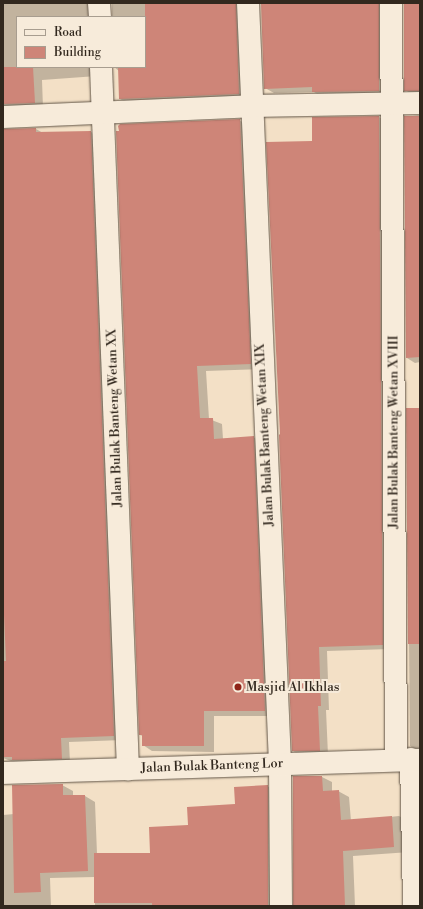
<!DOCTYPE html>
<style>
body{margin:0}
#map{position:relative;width:423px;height:909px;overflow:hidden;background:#f3e0c6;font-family:"Libre Bodoni",serif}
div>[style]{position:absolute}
.shadow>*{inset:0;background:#0003}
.building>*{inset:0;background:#ce8578}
.roads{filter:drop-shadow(0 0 1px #625648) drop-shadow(0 0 1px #625648)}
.street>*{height:22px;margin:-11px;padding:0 11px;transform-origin:11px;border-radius:11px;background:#f7ebda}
.dots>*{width:11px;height:11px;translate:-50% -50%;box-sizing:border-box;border:2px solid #f7ebda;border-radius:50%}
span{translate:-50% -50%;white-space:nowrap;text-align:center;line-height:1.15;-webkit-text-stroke:4px #f7ebda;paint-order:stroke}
.street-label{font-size:13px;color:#32281e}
.poi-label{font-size:13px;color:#32281e}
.left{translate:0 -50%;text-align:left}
.frame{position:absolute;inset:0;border:4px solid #32281e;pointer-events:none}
.legend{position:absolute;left:16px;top:16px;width:130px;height:52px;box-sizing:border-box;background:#f7ebda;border:1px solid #a89d8f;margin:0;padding:5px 7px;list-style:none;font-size:12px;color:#32281e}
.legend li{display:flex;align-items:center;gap:8px;height:20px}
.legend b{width:20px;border:1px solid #a89d8f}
</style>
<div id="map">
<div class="shadow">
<i style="clip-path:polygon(3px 3px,96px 3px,96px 17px,17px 17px,17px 67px,98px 67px,97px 76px,42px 80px,43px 108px,3px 113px)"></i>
<i style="clip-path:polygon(112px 3px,245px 3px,247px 98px,129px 104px,120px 99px,119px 71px,114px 67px,145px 67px,145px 17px,112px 17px)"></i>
<i style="clip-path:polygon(262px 3px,388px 3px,387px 96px,322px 97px,314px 92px,274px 93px,265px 88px)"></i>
<i style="clip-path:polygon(405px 3px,420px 3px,420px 96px,414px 95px,405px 90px)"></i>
<i style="clip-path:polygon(420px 115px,420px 362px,415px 363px,407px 358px,405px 117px)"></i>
<i style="clip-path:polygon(379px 117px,387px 122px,391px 649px,327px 651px,329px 710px,326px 710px,328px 755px,301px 756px,293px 751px,281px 435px,313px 142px)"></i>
<i style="clip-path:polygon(239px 120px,249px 126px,260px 369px,206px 371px,209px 419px,222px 424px,223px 439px,253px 437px,263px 443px,275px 716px,214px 716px,214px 752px,152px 751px,143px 745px,143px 736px,140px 735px,117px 132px)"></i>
<i style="clip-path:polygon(36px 129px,43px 133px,91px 132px,99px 137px,123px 740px,69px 742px,70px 763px,21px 765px,3px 758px,3px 130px)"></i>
<i style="clip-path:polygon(407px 409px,420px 409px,420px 752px,410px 746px)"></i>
<i style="clip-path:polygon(322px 777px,332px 782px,332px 791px,338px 791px,349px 797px,351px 821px,399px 816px,410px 822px,410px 852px,353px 856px,355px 906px,294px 906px)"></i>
<i style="clip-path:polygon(62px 785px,73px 791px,73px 796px,85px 796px,95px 802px,97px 854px,151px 854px,189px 826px,236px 805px,267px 786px,278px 792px,278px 906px,95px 906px,95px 877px,50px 878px,51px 906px,3px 906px,3px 815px,14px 814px)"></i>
</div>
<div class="building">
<i style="clip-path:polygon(145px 3px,236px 3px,239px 94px,119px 99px,118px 67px,145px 67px)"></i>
<i style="clip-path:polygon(261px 3px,379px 3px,379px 91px,312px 92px,312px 87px,264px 89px)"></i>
<i style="clip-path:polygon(404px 3px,420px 3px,420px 91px,404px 91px)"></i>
<i style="clip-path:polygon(3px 67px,33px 67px,35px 103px,3px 104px)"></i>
<i style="clip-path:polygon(379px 116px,383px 645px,319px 647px,321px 706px,318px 706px,320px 751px,292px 751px,279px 435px,280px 434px,266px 142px,312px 141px,312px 117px)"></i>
<i style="clip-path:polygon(404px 116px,420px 116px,420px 357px,406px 358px)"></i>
<i style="clip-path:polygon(240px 119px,251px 364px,197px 366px,200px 418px,213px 418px,214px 439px,254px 436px,265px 711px,204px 711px,204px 746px,142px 746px,142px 735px,139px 735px,116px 131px,119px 131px,118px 126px,120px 124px)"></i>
<i style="clip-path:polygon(36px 128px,36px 132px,91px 131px,114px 736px,61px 738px,62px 759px,12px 760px,12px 757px,3px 757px,3px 661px,6px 661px,3px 591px,3px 129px)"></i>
<i style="clip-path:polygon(406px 408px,420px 408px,420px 644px,408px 644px)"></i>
<i style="clip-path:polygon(293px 776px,322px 776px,323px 791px,339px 790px,341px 820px,392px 816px,394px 847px,343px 851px,345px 906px,293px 906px)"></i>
<i style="clip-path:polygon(63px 784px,63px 795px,85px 795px,88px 871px,40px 873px,41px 892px,14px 893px,12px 785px)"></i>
<i style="clip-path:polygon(268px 785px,268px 906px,152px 906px,152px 903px,94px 903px,94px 853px,150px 853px,149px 827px,188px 825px,187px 807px,235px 804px,234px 787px)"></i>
</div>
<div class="roads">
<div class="street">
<i style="left:99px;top:3px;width:14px;rotate:86deg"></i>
<i style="left:248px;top:3px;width:762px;rotate:87.59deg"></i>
<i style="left:280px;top:764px;width:142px;rotate:89.6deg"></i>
<i style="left:391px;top:3px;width:757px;rotate:89.62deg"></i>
<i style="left:101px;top:67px;width:703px;rotate:87.8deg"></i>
<i style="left:3px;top:117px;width:248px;rotate:-2.5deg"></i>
<i style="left:251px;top:106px;width:169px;rotate:-1deg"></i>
<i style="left:411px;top:759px;width:147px;rotate:88.8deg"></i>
<i style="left:3px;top:773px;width:417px;rotate:-1.8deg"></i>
</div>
</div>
<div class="dots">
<i style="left:238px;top:687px;background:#8f2418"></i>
</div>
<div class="street-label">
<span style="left:115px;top:418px;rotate:-92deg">Jalan Bulak Banteng Wetan XX</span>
<span style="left:394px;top:432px;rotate:-90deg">Jalan Bulak Banteng Wetan XVIII</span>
<span style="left:265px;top:435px;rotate:-93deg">Jalan Bulak Banteng Wetan XIX</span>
<span style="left:212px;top:766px;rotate:-2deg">Jalan Bulak Banteng Lor</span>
</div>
<div class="poi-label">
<span class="left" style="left:246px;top:687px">Masjid Al Ikhlas</span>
</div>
<div class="frame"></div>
<ul class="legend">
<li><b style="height:5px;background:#f7ebda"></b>Road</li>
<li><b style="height:11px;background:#ce8578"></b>Building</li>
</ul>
</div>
